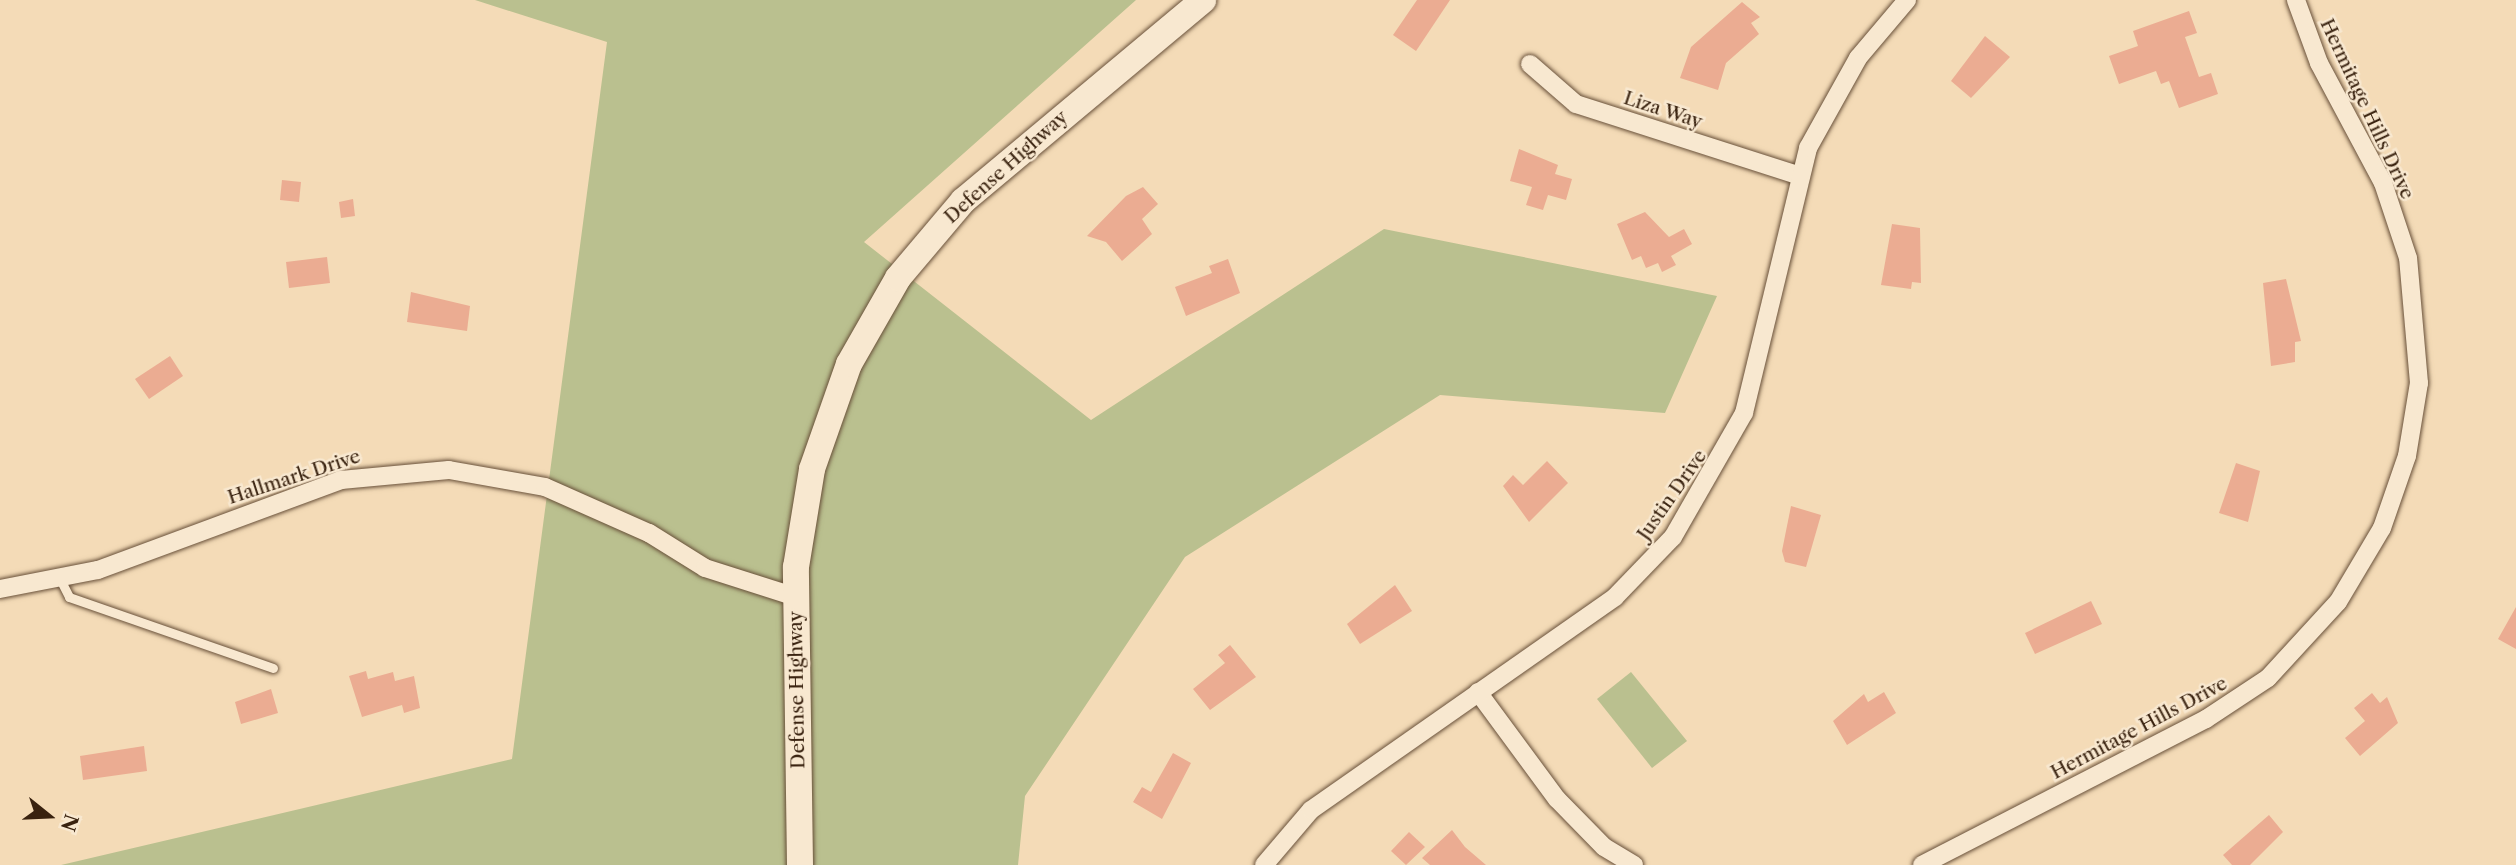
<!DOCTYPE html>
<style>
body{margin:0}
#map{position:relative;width:2516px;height:865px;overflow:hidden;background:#f4dbb7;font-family:"Libre Caslon Text",serif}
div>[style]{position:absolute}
.green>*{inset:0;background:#bac08f}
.building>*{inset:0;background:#ebac92}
.roads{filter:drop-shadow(0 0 2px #685039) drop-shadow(0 0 2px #685039)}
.service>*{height:9px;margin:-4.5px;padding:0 4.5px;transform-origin:4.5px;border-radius:4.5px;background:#f8e8d0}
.minor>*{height:18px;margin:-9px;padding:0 9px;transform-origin:9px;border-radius:9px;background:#f8e8d0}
.secondary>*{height:26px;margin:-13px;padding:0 13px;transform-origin:13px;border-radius:13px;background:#f8e8d0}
span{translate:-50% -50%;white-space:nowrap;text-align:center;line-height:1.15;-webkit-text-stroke:5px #f8e8d0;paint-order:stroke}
.street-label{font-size:19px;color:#39220f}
.north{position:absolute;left:14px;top:781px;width:70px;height:70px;-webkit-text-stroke:5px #f8e8d0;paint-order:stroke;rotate:108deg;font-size:19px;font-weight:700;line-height:28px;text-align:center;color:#39220f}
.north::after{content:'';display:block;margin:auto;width:24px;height:32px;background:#39220f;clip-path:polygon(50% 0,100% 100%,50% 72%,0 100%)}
</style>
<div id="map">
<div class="green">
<i style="clip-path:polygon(475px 0,1136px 0,864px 242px,1091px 420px,1384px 229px,1717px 296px,1665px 413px,1440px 395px,1185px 557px,1025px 796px,1018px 865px,61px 865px,512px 759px,607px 42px)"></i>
<i style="clip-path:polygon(1631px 672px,1687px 741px,1652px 768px,1597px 699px)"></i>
</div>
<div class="building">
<i style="clip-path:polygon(1417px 0,1450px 0,1416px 51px,1393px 35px)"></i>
<i style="clip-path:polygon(1742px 2px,1760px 17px,1751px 23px,1759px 34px,1726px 63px,1718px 90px,1680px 78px,1691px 47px)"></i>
<i style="clip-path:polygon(2189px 11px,2197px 33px,2185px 37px,2199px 77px,2211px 73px,2218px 94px,2179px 108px,2169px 81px,2161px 84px,2156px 71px,2119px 84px,2109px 56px,2138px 46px,2133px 31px)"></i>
<i style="clip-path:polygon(1985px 36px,2010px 57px,1971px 98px,1951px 81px)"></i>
<i style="clip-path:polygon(1519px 149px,1558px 165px,1555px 174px,1572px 179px,1566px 200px,1548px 195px,1543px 210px,1526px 205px,1532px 187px,1510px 181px)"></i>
<i style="clip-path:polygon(282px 180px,301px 182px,299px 202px,280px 200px)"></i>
<i style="clip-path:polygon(1143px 187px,1158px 204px,1142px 219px,1152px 234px,1122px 261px,1106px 242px,1087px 236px,1126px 196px)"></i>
<i style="clip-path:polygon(353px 199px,355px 216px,341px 218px,339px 202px)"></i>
<i style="clip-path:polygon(1645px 212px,1669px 237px,1684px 229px,1692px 244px,1671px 256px,1676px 265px,1662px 272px,1658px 263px,1646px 268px,1641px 256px,1632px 260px,1617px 224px)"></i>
<i style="clip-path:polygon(1892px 224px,1920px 228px,1921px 283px,1912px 282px,1911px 289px,1881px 285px)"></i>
<i style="clip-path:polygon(327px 257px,330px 283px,289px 288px,286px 262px)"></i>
<i style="clip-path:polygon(1228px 259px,1240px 293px,1186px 316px,1175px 287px,1212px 273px,1209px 266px)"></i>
<i style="clip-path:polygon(2286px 279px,2301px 341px,2295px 342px,2295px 362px,2271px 366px,2263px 283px)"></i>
<i style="clip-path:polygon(411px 292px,470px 306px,467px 331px,407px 322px)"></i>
<i style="clip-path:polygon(170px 356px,183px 376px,149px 399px,135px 379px)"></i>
<i style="clip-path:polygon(1547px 461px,1568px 483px,1529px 522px,1503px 486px,1513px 475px,1523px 485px)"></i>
<i style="clip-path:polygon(2236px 463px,2260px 471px,2248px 522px,2219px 513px)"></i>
<i style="clip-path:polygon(1791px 506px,1821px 515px,1806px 567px,1785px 562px,1782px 551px)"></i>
<i style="clip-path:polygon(1395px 585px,1412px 611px,1360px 644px,1347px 624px)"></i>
<i style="clip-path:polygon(2091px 601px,2102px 624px,2035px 654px,2025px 633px)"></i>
<i style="clip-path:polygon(2516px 607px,2516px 649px,2498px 639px)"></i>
<i style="clip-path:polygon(1230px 645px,1256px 677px,1210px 710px,1193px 689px,1225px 663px,1218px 655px)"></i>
<i style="clip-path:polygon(366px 671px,368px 679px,393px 672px,395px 681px,414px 676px,420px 708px,404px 713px,402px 705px,362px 717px,349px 676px)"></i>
<i style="clip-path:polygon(271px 689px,278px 713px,241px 724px,235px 702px)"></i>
<i style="clip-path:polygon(1884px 692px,1896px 713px,1847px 745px,1833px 721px,1864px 694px,1868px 702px)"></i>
<i style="clip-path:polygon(2372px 693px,2380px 703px,2387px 697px,2398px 723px,2360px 756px,2345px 738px,2365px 721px,2354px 708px)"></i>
<i style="clip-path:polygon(144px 746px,147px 771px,83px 780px,80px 756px)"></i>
<i style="clip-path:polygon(1173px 753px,1191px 763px,1162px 819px,1133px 802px,1142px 787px,1151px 792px)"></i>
<i style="clip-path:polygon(2269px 815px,2283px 832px,2250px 865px,2232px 865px,2223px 855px)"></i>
<i style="clip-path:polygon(1452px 830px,1465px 847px,1486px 865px,1430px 865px,1422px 858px)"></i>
<i style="clip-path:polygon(1409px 832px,1425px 847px,1406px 865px,1391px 851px)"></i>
</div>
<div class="roads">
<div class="service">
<i style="left:61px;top:581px;width:18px;rotate:63deg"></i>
<i style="left:69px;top:597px;width:216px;rotate:19.2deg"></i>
</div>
<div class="minor">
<i style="left:1530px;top:64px;width:61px;rotate:41deg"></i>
<i style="left:1576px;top:104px;width:232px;rotate:17.8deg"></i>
<i style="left:0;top:589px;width:100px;rotate:-11deg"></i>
<i style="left:98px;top:570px;width:259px;rotate:-20.3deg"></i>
<i style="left:341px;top:480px;width:108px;rotate:-5.3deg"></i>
<i style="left:449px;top:470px;width:97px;rotate:10deg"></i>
<i style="left:545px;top:487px;width:114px;rotate:23.9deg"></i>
<i style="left:649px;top:533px;width:66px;rotate:32deg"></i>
<i style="left:705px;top:568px;width:96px;rotate:17.7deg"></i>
<i style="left:1478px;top:692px;width:133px;rotate:53.6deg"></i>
<i style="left:1557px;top:799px;width:67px;rotate:45.6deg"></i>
<i style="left:1604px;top:847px;width:35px;rotate:31deg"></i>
<i style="left:1264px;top:865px;width:72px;rotate:-49.5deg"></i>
<i style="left:1311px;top:810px;width:371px;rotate:-35deg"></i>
<i style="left:1615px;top:597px;width:83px;rotate:-46deg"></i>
<i style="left:1673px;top:537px;width:143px;rotate:-60.2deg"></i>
<i style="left:1744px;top:413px;width:273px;rotate:-76.4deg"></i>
<i style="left:1808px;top:148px;width:103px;rotate:-60.9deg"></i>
<i style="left:1858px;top:58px;width:76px;rotate:-49.8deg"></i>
<i style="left:1922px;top:865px;width:319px;rotate:-27.2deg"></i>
<i style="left:2206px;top:719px;width:74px;rotate:-33.5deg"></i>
<i style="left:2268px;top:678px;width:103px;rotate:-47.4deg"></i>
<i style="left:2338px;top:602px;width:86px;rotate:-59.3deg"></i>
<i style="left:2382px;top:528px;width:76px;rotate:-70.9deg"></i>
<i style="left:2407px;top:456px;width:74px;rotate:-80.7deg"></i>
<i style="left:2419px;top:383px;width:125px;rotate:-95deg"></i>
<i style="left:2408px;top:258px;width:79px;rotate:-108.4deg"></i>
<i style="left:2383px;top:183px;width:136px;rotate:-118.1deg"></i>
<i style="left:2319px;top:63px;width:67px;rotate:-110.1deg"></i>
</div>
<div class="secondary">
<i style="left:800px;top:865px;width:298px;rotate:-90.8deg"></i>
<i style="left:796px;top:567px;width:99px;rotate:-80.7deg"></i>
<i style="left:812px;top:469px;width:111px;rotate:-70.6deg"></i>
<i style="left:849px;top:364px;width:99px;rotate:-60.3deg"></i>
<i style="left:898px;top:278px;width:101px;rotate:-49.8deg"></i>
<i style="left:963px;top:201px;width:313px;rotate:-39.9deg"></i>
</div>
</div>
<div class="street-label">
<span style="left:2367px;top:109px;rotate:65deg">Hermitage Hills Drive</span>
<span style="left:1663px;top:110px;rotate:18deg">Liza Way</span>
<span style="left:1006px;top:167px;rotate:-42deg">Defense Highway</span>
<span style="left:294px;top:477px;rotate:-18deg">Hallmark Drive</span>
<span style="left:1672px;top:495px;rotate:-55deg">Justin Drive</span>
<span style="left:797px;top:690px;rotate:-91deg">Defense Highway</span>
<span style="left:2139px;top:728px;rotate:-28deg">Hermitage Hills Drive</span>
</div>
<div class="north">N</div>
</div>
